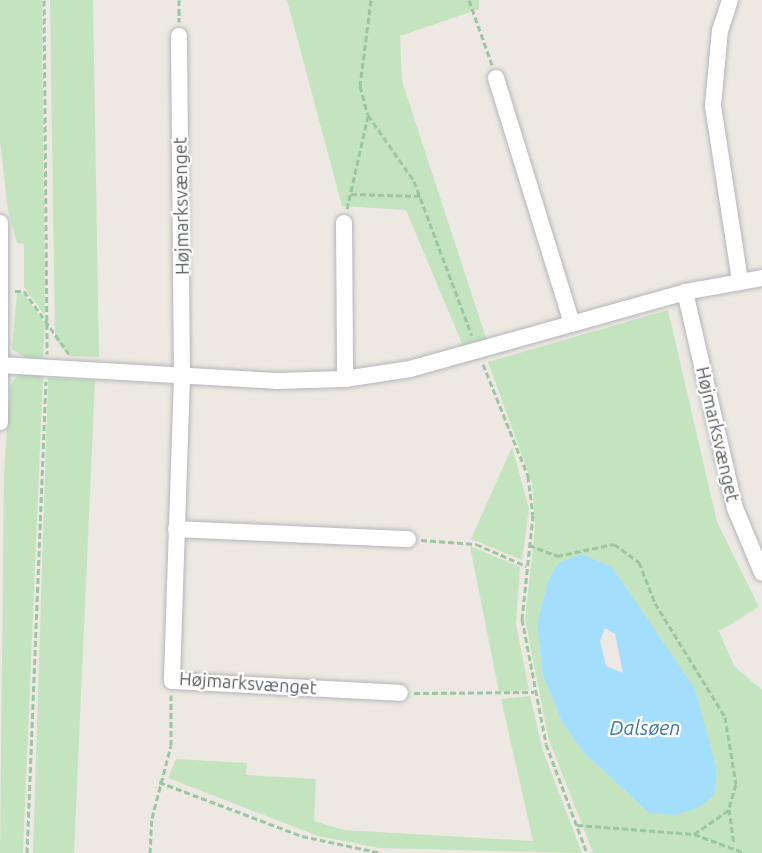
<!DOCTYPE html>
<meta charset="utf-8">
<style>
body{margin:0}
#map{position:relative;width:762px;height:853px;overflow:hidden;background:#ede9e2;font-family:Ubuntu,sans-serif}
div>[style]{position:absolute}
.green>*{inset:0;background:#c3e4bf}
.water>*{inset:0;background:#a3defc}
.path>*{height:3px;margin-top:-1.5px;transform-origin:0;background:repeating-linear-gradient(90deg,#9ac7a2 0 6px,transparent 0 9px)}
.roads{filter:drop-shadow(0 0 2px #b3b6b9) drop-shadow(0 0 2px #b3b6b9)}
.minor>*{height:16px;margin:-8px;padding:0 8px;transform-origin:8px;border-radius:8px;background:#fff}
span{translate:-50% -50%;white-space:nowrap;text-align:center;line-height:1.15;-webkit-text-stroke:4.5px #fff;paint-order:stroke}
.street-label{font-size:18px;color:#5b5f63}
.water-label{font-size:20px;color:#3e7aa5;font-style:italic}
</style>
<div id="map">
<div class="green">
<i style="clip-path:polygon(0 0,42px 0,45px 316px,24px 287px,24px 244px,17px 243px,8px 211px,0 141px)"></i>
<i style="clip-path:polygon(50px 0,93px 0,99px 357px,69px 356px,55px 339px)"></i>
<i style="clip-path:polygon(287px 0,479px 0,479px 9px,400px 36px,402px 81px,487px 341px,463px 346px,406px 210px,342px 206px)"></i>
<i style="clip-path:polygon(17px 293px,24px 294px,45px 324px,43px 359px,26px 358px,12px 349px)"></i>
<i style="clip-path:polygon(evenodd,668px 310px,717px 522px,759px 607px,719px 631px,734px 666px,762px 690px,762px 853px,593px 853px,548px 737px,525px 619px,535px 528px,532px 483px,488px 362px,668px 310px,558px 563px,612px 567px,637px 605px,649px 813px,583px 752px,562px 722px,543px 676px,537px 624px,548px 580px,558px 563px)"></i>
<i style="clip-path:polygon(19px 373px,43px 376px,23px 853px,0 853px,4px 473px,10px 386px)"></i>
<i style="clip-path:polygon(48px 378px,95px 380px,74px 853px,33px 853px)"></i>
<i style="clip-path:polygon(512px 447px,529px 509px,522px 560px,471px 539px)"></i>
<i style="clip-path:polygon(470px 546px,520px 567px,516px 624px,529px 690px,499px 692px)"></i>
<i style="clip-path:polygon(530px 696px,543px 751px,582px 853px,379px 848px,318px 836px,168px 778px,176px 759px,247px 763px,246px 775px,316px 779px,314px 821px,344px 830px,533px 841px,501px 699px)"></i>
</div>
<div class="water">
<i style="clip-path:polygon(evenodd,582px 554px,612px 567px,695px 689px,717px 771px,714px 795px,698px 808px,675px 815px,649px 813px,583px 752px,562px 722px,543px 676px,537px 624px,548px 580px,558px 563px,582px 554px,605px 628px,615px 634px,623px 673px,606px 666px,600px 641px,605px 628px)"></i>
</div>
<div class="path">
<i style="left:44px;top:0;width:354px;rotate:89.5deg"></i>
<i style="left:179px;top:0;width:22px;rotate:90deg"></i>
<i style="left:371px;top:0;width:87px;rotate:97.3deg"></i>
<i style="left:360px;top:86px;width:30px;rotate:75deg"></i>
<i style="left:368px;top:115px;width:80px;rotate:55.1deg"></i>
<i style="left:414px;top:181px;width:165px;rotate:69.5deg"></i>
<i style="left:469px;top:0;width:69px;rotate:70.5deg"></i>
<i style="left:351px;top:194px;width:70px;rotate:1.6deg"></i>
<i style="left:347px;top:209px;width:95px;rotate:-77.3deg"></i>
<i style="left:15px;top:291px;width:9px"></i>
<i style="left:24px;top:291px;width:77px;rotate:54.5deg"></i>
<i style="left:483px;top:364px;width:121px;rotate:68.1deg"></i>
<i style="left:528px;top:476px;width:39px;rotate:83deg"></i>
<i style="left:533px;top:515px;width:105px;rotate:96deg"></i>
<i style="left:522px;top:619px;width:127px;rotate:79.1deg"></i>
<i style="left:546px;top:744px;width:116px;rotate:69.4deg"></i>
<i style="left:421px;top:540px;width:55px;rotate:4.2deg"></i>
<i style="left:476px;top:544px;width:55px;rotate:23.7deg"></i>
<i style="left:529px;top:545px;width:30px;rotate:21deg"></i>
<i style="left:557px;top:556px;width:58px;rotate:-11.9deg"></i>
<i style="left:614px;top:544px;width:31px;rotate:36deg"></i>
<i style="left:639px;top:562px;width:44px;rotate:68.7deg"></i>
<i style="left:655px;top:603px;width:134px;rotate:58.4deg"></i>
<i style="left:725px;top:717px;width:68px;rotate:80.7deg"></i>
<i style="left:736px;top:784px;width:26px;rotate:106deg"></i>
<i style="left:729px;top:809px;width:36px;rotate:82deg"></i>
<i style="left:414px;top:693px;width:120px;rotate:-0.5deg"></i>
<i style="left:159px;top:782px;width:153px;rotate:20.7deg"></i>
<i style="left:302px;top:836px;width:81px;rotate:12.1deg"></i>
<i style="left:577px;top:825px;width:117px;rotate:4.4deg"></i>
<i style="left:694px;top:834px;width:54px;rotate:20.4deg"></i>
<i style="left:694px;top:834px;width:42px;rotate:-34.4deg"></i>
<i style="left:27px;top:853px;width:472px;rotate:-87.7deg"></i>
<i style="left:150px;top:853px;width:35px;rotate:-87deg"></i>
<i style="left:152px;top:818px;width:75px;rotate:-75.4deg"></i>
<i style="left:171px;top:745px;width:50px;rotate:-90deg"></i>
</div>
<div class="roads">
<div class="minor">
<i style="left:730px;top:0;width:32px;rotate:108deg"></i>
<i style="left:720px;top:30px;width:76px;rotate:95.3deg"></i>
<i style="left:713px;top:106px;width:176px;rotate:81.2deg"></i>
<i style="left:179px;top:36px;width:340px;rotate:89.5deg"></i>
<i style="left:182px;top:376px;width:305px;rotate:91.9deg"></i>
<i style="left:172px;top:681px;width:228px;rotate:3deg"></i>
<i style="left:496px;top:78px;width:257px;rotate:72.8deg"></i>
<i style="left:0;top:223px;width:199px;rotate:90deg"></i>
<i style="left:344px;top:223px;width:156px;rotate:89.6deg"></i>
<i style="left:685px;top:292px;width:222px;rotate:77deg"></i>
<i style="left:735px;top:508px;width:70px;rotate:67.4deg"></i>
<i style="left:0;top:365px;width:276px;rotate:3.3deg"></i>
<i style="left:276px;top:381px;width:69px;rotate:-1.7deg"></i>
<i style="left:345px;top:379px;width:66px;rotate:-8.7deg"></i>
<i style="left:410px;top:369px;width:286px;rotate:-15.6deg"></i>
<i style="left:685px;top:292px;width:78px;rotate:-10.3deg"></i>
<i style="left:176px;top:529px;width:232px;rotate:2.5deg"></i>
</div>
</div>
<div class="street-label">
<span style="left:181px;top:206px;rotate:-91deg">Højmarksvænget</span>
<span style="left:718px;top:434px;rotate:77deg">Højmarksvænget</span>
<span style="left:248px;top:683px;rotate:4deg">Højmarksvænget</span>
</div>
<div class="water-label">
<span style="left:645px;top:727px">Dalsøen</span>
</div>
</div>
